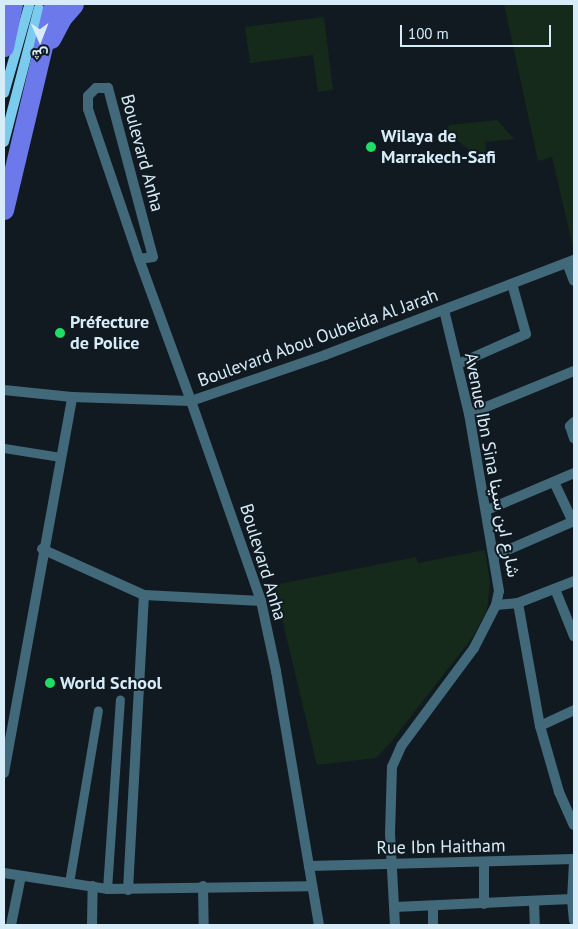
<!DOCTYPE html>
<meta charset="utf-8">
<style>
body{margin:0}
#map{position:relative;width:578px;height:929px;overflow:hidden;background:#111a21;font-family:"PT Sans",Vazirmatn,sans-serif}
div>[style]{position:absolute}
.green>*{inset:0;background:#152a1a}
.pedestrian>*{height:9px;margin:-4.5px;padding:0 4.5px;transform-origin:4.5px;border-radius:4.5px;background:#42697a}
.minor>*{height:10px;margin:-5px;padding:0 5px;transform-origin:5px;border-radius:5px;background:#42697a}
.tertiary>*{height:10px;margin:-5px;padding:0 5px;transform-origin:5px;border-radius:5px;background:#42697a}
.secondary>*{height:10px;margin:-5px;padding:0 5px;transform-origin:5px;border-radius:5px;background:#7acbed}
.primary>*{height:19px;margin:-9.5px;padding:0 9.5px;transform-origin:9.5px;border-radius:9.5px;background:#6c79eb}
.dots>*{width:14px;height:14px;translate:-50% -50%;box-sizing:border-box;border:2px solid #111a21;border-radius:50%}
span{translate:-50% -50%;white-space:nowrap;text-align:center;line-height:1.15;-webkit-text-stroke:4px #111a21;paint-order:stroke}
.poi-label{font-size:18px;color:#d7ecf9;font-weight:700}
.left{translate:0 -50%;text-align:left}
.street-label{font-size:18px;color:#d7ecf9}
.frame{position:absolute;inset:0;border:5px solid #d7ecf9;pointer-events:none}
.north{position:absolute;left:15px;top:15px;width:50px;height:50px;-webkit-text-stroke:4px #111a21;paint-order:stroke;rotate:179deg;font-size:14px;font-weight:700;line-height:20px;text-align:center;color:#d7ecf9}
.north::after{content:'';display:block;margin:auto;width:18px;height:22px;background:#d7ecf9;clip-path:polygon(50% 0,100% 100%,50% 72%,0 100%)}
.scale{position:absolute;left:400px;top:25px;width:151px;height:22px;box-sizing:border-box;border:2px solid #d7ecf9;border-top:0;padding-left:6px;font-size:15px;line-height:18px;white-space:nowrap;color:#d7ecf9;-webkit-text-stroke:4px #111a21;paint-order:stroke}
</style>
<div id="map">
<div class="green">
<i style="clip-path:polygon(504px 4px,574px 4px,573px 247px,552px 157px,538px 161px)"></i>
<i style="clip-path:polygon(324px 17px,333px 90px,318px 92px,313px 55px,250px 63px,245px 27px)"></i>
<i style="clip-path:polygon(497px 120px,514px 139px,485px 142px,489px 165px,446px 132px,449px 125px)"></i>
<i style="clip-path:polygon(485px 550px,490px 582px,487px 610px,472px 638px,391px 742px,376px 758px,317px 765px,274px 585px,416px 557px,418px 563px)"></i>
</div>
<div class="pedestrian">
<i style="left:4px;top:448px;width:57px;rotate:9.1deg"></i>
<i style="left:69px;top:883px;width:175px;rotate:-80.5deg"></i>
<i style="left:107px;top:889px;width:190px;rotate:-86.1deg"></i>
</div>
<div class="minor">
<i style="left:139px;top:259px;width:14px;rotate:-8deg"></i>
<i style="left:153px;top:257px;width:175px;rotate:-104.9deg"></i>
<i style="left:108px;top:88px;width:12px;rotate:180deg"></i>
<i style="left:96px;top:88px;width:11px;rotate:135deg"></i>
<i style="left:88px;top:96px;width:13px;rotate:90deg"></i>
<i style="left:88px;top:109px;width:158px;rotate:71.2deg"></i>
<i style="left:139px;top:259px;width:151px;rotate:69.9deg"></i>
<i style="left:567px;top:263px;width:19px;rotate:69deg"></i>
<i style="left:458px;top:364px;width:74px;rotate:-23.8deg"></i>
<i style="left:526px;top:334px;width:52px;rotate:-105.6deg"></i>
<i style="left:469px;top:414px;width:113px;rotate:-22.3deg"></i>
<i style="left:574px;top:422px;width:6px;rotate:135deg"></i>
<i style="left:570px;top:426px;width:13px;rotate:72deg"></i>
<i style="left:554px;top:482px;width:44px;rotate:64.6deg"></i>
<i style="left:487px;top:510px;width:95px;rotate:-23deg"></i>
<i style="left:42px;top:549px;width:112px;rotate:24.3deg"></i>
<i style="left:144px;top:595px;width:117px;rotate:2.9deg"></i>
<i style="left:494px;top:556px;width:87px;rotate:-23.6deg"></i>
<i style="left:555px;top:589px;width:51px;rotate:68deg"></i>
<i style="left:518px;top:603px;width:125px;rotate:79.9deg"></i>
<i style="left:540px;top:726px;width:69px;rotate:73.9deg"></i>
<i style="left:559px;top:792px;width:36px;rotate:66deg"></i>
<i style="left:496px;top:605px;width:22px;rotate:-5deg"></i>
<i style="left:518px;top:603px;width:60px;rotate:-21.4deg"></i>
<i style="left:540px;top:726px;width:38px;rotate:-25deg"></i>
<i style="left:4px;top:773px;width:382px;rotate:-79.7deg"></i>
<i style="left:574px;top:862px;width:37px;rotate:93deg"></i>
<i style="left:572px;top:899px;width:21px;rotate:85deg"></i>
<i style="left:484px;top:863px;width:41px;rotate:90deg"></i>
<i style="left:309px;top:866px;width:265px;rotate:-1.5deg"></i>
<i style="left:4px;top:873px;width:104px;rotate:8.8deg"></i>
<i style="left:107px;top:889px;width:205px;rotate:-0.8deg"></i>
<i style="left:203px;top:886px;width:39px;rotate:89deg"></i>
<i style="left:128px;top:890px;width:295px;rotate:-86.9deg"></i>
<i style="left:534px;top:902px;width:23px;rotate:88deg"></i>
<i style="left:395px;top:907px;width:177px;rotate:-2.6deg"></i>
<i style="left:11px;top:925px;width:50px;rotate:-78.5deg"></i>
<i style="left:92px;top:925px;width:39px;rotate:-89deg"></i>
<i style="left:433px;top:925px;width:19px;rotate:-90deg"></i>
</div>
<div class="tertiary">
<i style="left:4px;top:390px;width:68px;rotate:5.9deg"></i>
<i style="left:72px;top:397px;width:119px;rotate:1.9deg"></i>
<i style="left:191px;top:401px;width:142px;rotate:-18.9deg"></i>
<i style="left:325px;top:355px;width:267px;rotate:-20.9deg"></i>
<i style="left:191px;top:401px;width:212px;rotate:70.7deg"></i>
<i style="left:261px;top:601px;width:72px;rotate:77.9deg"></i>
<i style="left:276px;top:671px;width:258px;rotate:80.4deg"></i>
<i style="left:395px;top:925px;width:91px;rotate:-93.1deg"></i>
<i style="left:390px;top:834px;width:67px;rotate:-88.3deg"></i>
<i style="left:392px;top:767px;width:24px;rotate:-66deg"></i>
<i style="left:402px;top:745px;width:121px;rotate:-53.4deg"></i>
<i style="left:474px;top:648px;width:48px;rotate:-62.9deg"></i>
<i style="left:496px;top:605px;width:14px;rotate:-78deg"></i>
<i style="left:499px;top:591px;width:180px;rotate:-99.6deg"></i>
<i style="left:469px;top:414px;width:107px;rotate:-103.5deg"></i>
</div>
<div class="secondary">
<i style="left:4px;top:93px;width:91px;rotate:-74deg"></i>
<i style="left:4px;top:142px;width:138px;rotate:-75.4deg"></i>
</div>
<div class="primary">
<i style="left:51px;top:39px;width:24px;rotate:-62deg"></i>
<i style="left:62px;top:18px;width:18px;rotate:-49deg"></i>
<i style="left:4px;top:47px;width:44px;rotate:-78.2deg"></i>
<i style="left:4px;top:210px;width:212px;rotate:-76.6deg"></i>
</div>
<div class="dots">
<i style="left:371px;top:147px;background:#1fdd65"></i>
<i style="left:60px;top:333px;background:#1fdd65"></i>
<i style="left:50px;top:683px;background:#1fdd65"></i>
</div>
<div class="poi-label">
<span class="left" style="left:381px;top:147px">Wilaya de<br>Marrakech-Safi</span>
<span class="left" style="left:70px;top:333px">Préfecture<br>de Police</span>
<span class="left" style="left:60px;top:683px">World School</span>
</div>
<div class="street-label">
<span style="left:142px;top:153px;rotate:75deg">Boulevard Anha</span>
<span style="left:318px;top:338px;rotate:-20deg">Boulevard Abou Oubeida Al Jarah</span>
<span style="left:492px;top:465px;rotate:79deg">Avenue Ibn Sina شارع ابن سينا</span>
<span style="left:263px;top:562px;rotate:73deg">Boulevard Anha</span>
<span style="left:441px;top:847px;rotate:-1deg">Rue Ibn Haitham</span>
</div>
<div class="frame"></div>
<div class="north">ش</div>
<div class="scale">100 m</div>
</div>
